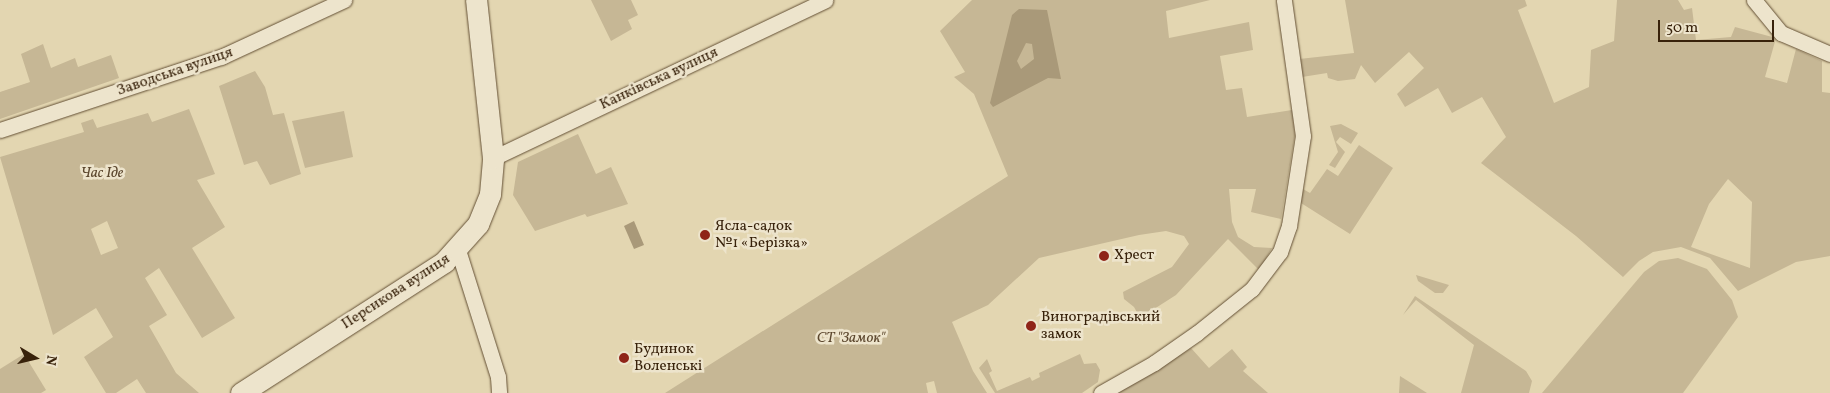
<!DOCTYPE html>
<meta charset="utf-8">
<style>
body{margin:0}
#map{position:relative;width:1830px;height:393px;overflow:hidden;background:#e3d6b1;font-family:Vollkorn,serif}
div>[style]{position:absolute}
.green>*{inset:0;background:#c6b795}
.water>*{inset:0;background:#a99979}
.roads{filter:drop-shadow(0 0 1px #634f34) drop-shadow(0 0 1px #634f34)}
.minor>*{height:15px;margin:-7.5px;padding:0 7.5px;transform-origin:7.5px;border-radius:7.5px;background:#ede4cc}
.secondary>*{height:21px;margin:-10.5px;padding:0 10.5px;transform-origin:10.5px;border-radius:10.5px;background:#ede4cc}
.dots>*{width:14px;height:14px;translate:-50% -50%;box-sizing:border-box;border:2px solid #ede4cc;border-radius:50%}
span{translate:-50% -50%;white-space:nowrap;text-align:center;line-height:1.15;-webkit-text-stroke:5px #ede4cc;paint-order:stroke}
.street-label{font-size:15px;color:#38220b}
.park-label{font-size:15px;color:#5c472e;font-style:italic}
.poi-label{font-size:15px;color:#38220b}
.left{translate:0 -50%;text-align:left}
.north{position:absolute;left:10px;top:333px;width:50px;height:50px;-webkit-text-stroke:4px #ede4cc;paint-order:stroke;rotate:99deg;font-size:14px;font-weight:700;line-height:20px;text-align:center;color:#38220b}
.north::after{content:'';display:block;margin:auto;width:18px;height:22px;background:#38220b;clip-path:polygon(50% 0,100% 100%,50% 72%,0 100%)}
.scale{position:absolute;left:1658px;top:20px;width:116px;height:22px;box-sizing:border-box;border:2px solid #38220b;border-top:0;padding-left:6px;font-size:15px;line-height:18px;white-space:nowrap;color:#38220b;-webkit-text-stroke:4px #ede4cc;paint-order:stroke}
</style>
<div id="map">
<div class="green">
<i style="clip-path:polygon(591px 0,631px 0,638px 15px,628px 20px,632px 29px,611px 41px)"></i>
<i style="clip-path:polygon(972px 0,1210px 0,1166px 11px,1169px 38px,1249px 22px,1253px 50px,1220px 56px,1226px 90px,1242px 88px,1247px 117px,1292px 110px,1295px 135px,1281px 219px,1251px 212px,1256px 189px,1229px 189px,1232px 222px,1238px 237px,1254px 247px,1272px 248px,1264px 262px,1258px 269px,1228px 239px,1176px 295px,1140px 318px,1134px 307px,1124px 299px,1123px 292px,1172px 267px,1189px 244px,1184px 236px,1166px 231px,1139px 235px,1039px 258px,988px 305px,952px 322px,973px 371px,987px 393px,937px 393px,934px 381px,926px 383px,928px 393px,665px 393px,1008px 176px,974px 94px,954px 77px,965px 72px,940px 31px)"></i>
<i style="clip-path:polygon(evenodd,1345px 0,1525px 0,1527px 6px,1518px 10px,1554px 103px,1589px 87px,1591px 50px,1614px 41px,1617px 0,1678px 0,1684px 10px,1692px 8px,1696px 40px,1731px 37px,1735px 27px,1776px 38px,1765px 77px,1787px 83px,1796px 49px,1822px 61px,1822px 92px,1830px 93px,1830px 256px,1796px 262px,1738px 291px,1710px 258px,1681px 247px,1653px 252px,1639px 261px,1623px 277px,1576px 236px,1481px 163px,1506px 137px,1482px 97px,1452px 113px,1438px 88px,1405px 107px,1397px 94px,1424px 68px,1409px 52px,1375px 83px,1361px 65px,1355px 79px,1338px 81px,1328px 78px,1327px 73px,1302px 77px,1299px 59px,1354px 53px,1345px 0,1728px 179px,1752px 202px,1750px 268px,1691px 247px,1709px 204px,1728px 179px)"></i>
<i style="clip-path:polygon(43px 44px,51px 68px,75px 58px,78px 67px,111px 55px,119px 78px,0 119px,0 92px,30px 82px,21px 54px)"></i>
<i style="clip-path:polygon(255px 71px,265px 87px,273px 115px,284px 113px,301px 174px,270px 185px,257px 161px,244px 165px,219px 86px)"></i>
<i style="clip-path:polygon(evenodd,189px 109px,215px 174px,197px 180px,225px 227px,192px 248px,235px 318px,202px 338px,159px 268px,145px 278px,167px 315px,149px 326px,176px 373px,199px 393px,146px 393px,137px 379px,116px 393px,106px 393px,84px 357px,113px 337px,96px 308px,53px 335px,0 157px,84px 132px,81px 123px,93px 119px,97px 128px,148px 113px,152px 122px,189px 109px,107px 221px,118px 248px,101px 255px,91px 229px,107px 221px)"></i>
<i style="clip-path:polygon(344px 111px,353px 157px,305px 168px,292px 121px)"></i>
<i style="clip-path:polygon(1341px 124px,1358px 133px,1351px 144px,1340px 137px,1336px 142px,1345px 152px,1335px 168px,1329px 165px,1338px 152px,1330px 126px)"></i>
<i style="clip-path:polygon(578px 134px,596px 174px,611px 167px,628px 204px,587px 217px,585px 214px,535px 231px,513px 195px,518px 162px)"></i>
<i style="clip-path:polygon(1359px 145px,1393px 168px,1350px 234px,1301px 203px,1303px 189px,1310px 193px,1327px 169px,1338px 176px)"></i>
<i style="clip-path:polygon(1678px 258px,1707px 269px,1732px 300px,1738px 317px,1683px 393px,1542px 393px,1644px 272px,1659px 261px)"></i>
<i style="clip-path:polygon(1416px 275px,1449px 285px,1443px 293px,1435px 293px,1418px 281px)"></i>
<i style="clip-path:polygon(1415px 296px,1526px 371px,1532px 381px,1529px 393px,1461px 393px,1474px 345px,1416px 300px,1403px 315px)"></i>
<i style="clip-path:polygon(1191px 348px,1209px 368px,1232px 349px,1247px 367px,1243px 371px,1268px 393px,1118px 393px)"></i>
<i style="clip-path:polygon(24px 354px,46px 390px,41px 393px,0 393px,0 369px)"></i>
<i style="clip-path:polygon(1080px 354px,1084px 364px,1096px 363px,1100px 370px,1098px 382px,1082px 393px,995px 393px,979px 368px,987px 359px,992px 371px,989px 373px,997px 391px,1030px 377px,1032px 381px,1040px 377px,1039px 373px)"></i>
<i style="clip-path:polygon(1400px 376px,1427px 393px,1399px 393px)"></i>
</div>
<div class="water">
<i style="clip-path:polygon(evenodd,1019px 9px,1047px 10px,1061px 79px,1048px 78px,993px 107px,990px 103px,1012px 15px,1019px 9px,1026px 43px,1032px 44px,1034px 59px,1021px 69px,1017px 61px,1026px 43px)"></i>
<i style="clip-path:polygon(634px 221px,644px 245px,634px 249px,624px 226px)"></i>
</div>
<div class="roads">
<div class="minor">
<i style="left:1754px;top:0;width:43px;rotate:50.7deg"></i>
<i style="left:1781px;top:33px;width:53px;rotate:23.2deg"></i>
<i style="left:0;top:130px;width:233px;rotate:-18.3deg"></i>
<i style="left:221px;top:57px;width:136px;rotate:-24.9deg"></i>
<i style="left:493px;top:158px;width:368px;rotate:-25.4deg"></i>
<i style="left:458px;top:250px;width:133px;rotate:72.5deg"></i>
<i style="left:498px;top:377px;width:16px;rotate:86deg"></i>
<i style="left:1101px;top:393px;width:61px;rotate:-29.5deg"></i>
<i style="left:1154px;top:363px;width:52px;rotate:-34.9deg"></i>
<i style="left:1197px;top:333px;width:70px;rotate:-38.7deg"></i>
<i style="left:1252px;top:289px;width:46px;rotate:-52.9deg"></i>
<i style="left:1280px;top:252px;width:28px;rotate:-71deg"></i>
<i style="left:1289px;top:226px;width:91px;rotate:-81.2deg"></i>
<i style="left:1303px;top:136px;width:137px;rotate:-98deg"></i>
</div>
<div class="secondary">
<i style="left:241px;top:393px;width:242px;rotate:-32.8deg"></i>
<i style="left:444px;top:262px;width:51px;rotate:-48.2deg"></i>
<i style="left:478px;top:224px;width:32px;rotate:-68deg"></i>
<i style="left:490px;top:194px;width:36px;rotate:-85deg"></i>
<i style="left:493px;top:158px;width:159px;rotate:-96.1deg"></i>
</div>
</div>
<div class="dots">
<i style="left:705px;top:235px;background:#8f2418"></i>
<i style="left:1104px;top:256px;background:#8f2418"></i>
<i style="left:1031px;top:326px;background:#8f2418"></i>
<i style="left:624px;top:358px;background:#8f2418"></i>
</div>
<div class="street-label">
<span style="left:175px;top:72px;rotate:-19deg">Заводська вулиця</span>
<span style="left:659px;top:79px;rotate:-25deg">Канківська вулиця</span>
<span style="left:396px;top:292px;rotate:-33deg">Персикова вулиця</span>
</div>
<div class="park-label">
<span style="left:102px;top:174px">Час Іде</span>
<span style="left:851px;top:339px">СТ "Замок"</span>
</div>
<div class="poi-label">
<span class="left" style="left:715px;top:235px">Ясла-садок<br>№1 «Берізка»</span>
<span class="left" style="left:1114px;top:256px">Хрест</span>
<span class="left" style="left:1041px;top:326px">Виноградівський<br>замок</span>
<span class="left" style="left:634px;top:358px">Будинок<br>Воленські</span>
</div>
<div class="north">N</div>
<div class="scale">50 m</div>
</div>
